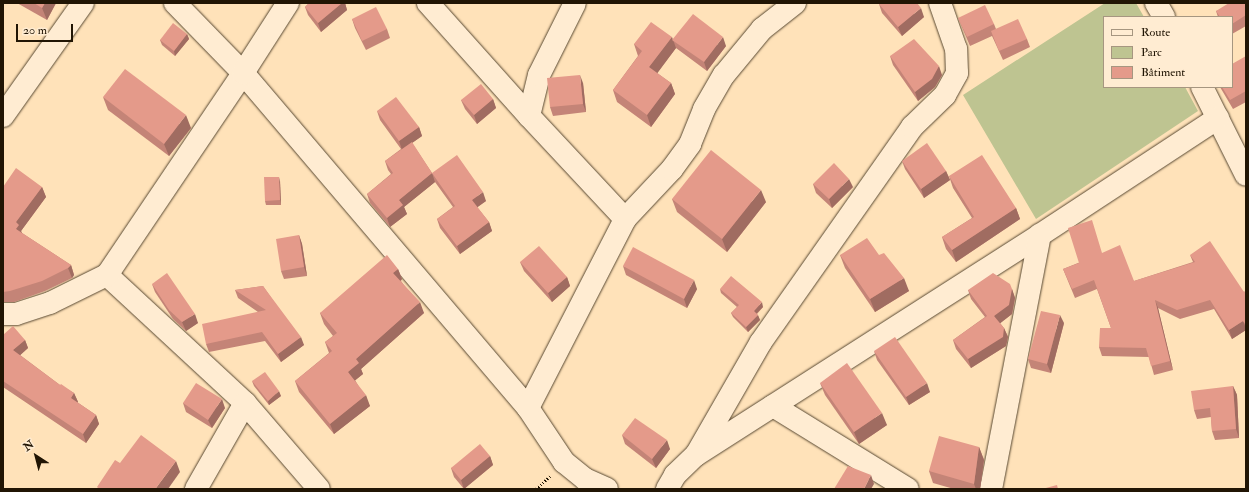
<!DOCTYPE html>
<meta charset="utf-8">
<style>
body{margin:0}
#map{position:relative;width:1249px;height:492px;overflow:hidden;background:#ffe2b9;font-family:"IM FELL Double Pica",serif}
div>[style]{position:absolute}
.green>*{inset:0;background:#bec491}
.path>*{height:2.5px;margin-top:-1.25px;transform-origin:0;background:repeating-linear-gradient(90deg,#211504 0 1px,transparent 0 3px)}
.roads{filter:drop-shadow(0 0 1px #584831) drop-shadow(0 0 1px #584831)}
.minor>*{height:22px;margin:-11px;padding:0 11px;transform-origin:11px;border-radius:11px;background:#ffecd2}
.wall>*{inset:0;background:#c48477}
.shaded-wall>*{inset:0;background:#a06c61}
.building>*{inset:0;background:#e49a8a}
span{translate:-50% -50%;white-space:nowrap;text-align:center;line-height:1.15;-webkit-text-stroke:3px #ffecd2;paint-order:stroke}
.frame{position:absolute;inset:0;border:4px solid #211504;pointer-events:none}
.legend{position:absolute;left:1103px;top:16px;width:130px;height:72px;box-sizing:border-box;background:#ffecd2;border:1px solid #a69680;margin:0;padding:5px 7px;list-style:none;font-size:12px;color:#211504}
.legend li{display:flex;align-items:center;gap:8px;height:20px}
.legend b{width:20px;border:1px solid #a69680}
.north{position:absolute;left:16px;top:436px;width:40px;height:40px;-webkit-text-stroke:3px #ffecd2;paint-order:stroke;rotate:324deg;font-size:11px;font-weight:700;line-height:16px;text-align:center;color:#211504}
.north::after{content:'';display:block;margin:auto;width:14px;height:18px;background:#211504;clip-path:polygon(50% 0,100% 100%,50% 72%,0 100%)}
.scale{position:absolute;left:16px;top:24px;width:57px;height:18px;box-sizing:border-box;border:2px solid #211504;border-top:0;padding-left:5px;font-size:12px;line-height:14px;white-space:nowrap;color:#211504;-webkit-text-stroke:3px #ffecd2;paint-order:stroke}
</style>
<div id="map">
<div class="green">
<i style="clip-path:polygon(1105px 3px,1136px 3px,1144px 17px,1104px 17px,1104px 87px,1185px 87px,1198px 111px,1036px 219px,963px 95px)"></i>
</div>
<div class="path">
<i style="left:536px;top:489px;width:19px;rotate:-43deg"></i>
</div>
<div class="roads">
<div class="minor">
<i style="left:175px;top:3px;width:98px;rotate:45.8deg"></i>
<i style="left:243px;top:73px;width:440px;rotate:49.6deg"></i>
<i style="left:528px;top:408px;width:65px;rotate:56.3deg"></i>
<i style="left:564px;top:462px;width:27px;rotate:39deg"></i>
<i style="left:585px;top:479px;width:24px;rotate:24deg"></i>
<i style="left:428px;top:3px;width:152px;rotate:48.2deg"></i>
<i style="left:529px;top:116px;width:141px;rotate:47deg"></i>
<i style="left:1156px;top:3px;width:16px;rotate:60deg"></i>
<i style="left:1202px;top:87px;width:98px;rotate:63.4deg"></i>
<i style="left:3px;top:116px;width:138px;rotate:-54.7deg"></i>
<i style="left:529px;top:116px;width:42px;rotate:-76.3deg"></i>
<i style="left:539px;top:75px;width:80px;rotate:-63.4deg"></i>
<i style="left:107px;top:275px;width:188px;rotate:42.8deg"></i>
<i style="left:245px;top:403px;width:113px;rotate:49.3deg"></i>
<i style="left:3px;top:314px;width:13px"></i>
<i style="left:16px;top:314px;width:36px;rotate:-18deg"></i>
<i style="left:50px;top:303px;width:64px;rotate:-26.2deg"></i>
<i style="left:107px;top:275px;width:244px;rotate:-56deg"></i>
<i style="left:243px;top:73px;width:83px;rotate:-57.3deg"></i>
<i style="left:773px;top:406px;width:158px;rotate:31.6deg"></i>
<i style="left:528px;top:408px;width:212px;rotate:-62.8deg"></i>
<i style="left:625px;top:219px;width:69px;rotate:-46.8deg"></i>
<i style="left:672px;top:169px;width:31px;rotate:-54deg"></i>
<i style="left:690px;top:144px;width:38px;rotate:-68deg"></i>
<i style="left:704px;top:109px;width:39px;rotate:-60deg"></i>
<i style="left:724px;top:75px;width:60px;rotate:-50.4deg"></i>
<i style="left:762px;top:29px;width:42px;rotate:-38.2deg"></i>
<i style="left:696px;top:455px;width:408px;rotate:-32.6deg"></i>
<i style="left:1040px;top:235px;width:213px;rotate:-33.3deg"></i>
<i style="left:196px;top:489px;width:99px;rotate:-60.3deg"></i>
<i style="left:667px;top:489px;width:16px;rotate:-60deg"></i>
<i style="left:675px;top:475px;width:29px;rotate:-44deg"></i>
<i style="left:696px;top:455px;width:130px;rotate:-60.1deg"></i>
<i style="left:761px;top:342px;width:263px;rotate:-54.9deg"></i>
<i style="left:912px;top:127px;width:46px;rotate:-44.1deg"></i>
<i style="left:945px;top:95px;width:25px;rotate:-61deg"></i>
<i style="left:957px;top:73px;width:24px;rotate:-92deg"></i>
<i style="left:956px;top:49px;width:49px;rotate:-109.2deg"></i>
<i style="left:991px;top:489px;width:259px;rotate:-79.1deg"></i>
</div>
</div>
<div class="wall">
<i style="clip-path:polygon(17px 3px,56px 3px,47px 20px)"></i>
<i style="clip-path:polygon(309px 3px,345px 3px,347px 10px,321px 32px,308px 15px,305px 7px)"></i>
<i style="clip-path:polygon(1246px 3px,1246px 26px,1232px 34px,1232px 17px,1218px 17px,1216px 11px)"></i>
<i style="clip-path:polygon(879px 4px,924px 17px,902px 36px,882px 13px)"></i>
<i style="clip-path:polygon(958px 18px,994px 24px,996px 29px,1027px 39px,1030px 47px,1003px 60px,992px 36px,970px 46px)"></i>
<i style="clip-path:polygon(352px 19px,387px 29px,390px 38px,366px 50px,355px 28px)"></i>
<i style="clip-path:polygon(187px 34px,189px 39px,175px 56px,162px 45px,160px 40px)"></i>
<i style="clip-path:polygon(672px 37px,672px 40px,726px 46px,707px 71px,676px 48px,657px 73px,671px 83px,675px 94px,651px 127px,617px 102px,613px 90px,638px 56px,634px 44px)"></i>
<i style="clip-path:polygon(890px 56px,942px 75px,935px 87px,918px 101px,893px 65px)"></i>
<i style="clip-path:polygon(1246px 56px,1246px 102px,1233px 109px,1220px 87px,1232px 87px)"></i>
<i style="clip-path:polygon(583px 83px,586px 112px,553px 116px,550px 107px)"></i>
<i style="clip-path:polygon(103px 97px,191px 128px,169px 156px,108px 110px)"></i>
<i style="clip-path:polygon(493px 99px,496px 108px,477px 124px,465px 109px,461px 100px)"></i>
<i style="clip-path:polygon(377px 111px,419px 127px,422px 136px,412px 143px,432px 173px,486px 201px,477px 207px,489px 222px,492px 231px,460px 254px,440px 228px,437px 219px,453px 207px,435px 182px,404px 207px,407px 214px,390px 227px,370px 203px,367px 194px,391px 174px,388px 170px,385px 161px,401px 149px,380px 120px)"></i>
<i style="clip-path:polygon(902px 161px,946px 171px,950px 180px,924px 198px,905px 169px)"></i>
<i style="clip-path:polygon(949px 176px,1016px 208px,1020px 219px,956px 262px,946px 249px,942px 237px,972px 218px,953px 188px)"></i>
<i style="clip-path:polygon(280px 181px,281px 205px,266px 205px,265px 201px)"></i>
<i style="clip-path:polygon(813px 184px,853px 187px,832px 208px,816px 193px)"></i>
<i style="clip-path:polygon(3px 187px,42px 187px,46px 197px,21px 231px,22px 233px,71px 265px,74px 275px,72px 278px,45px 291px,14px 302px,3px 302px)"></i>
<i style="clip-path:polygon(672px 199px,766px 202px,727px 252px,677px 212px)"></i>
<i style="clip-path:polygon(299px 235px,302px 244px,307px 276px,284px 279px,281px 271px)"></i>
<i style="clip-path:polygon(1103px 253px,1134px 281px,1193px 262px,1190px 255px,1244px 292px,1246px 291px,1246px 330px,1232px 339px,1214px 309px,1180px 319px,1158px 308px,1173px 370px,1154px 375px,1149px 357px,1102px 356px,1099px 347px,1111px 328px,1097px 289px,1075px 298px,1063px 269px)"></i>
<i style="clip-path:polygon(840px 255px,879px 255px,909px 291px,875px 312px,845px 268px)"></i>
<i style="clip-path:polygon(520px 262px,567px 277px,570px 286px,552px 302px,524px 271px)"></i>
<i style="clip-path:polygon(623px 266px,697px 289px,687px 308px,626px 275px)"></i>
<i style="clip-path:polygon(398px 269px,402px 279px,401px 281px,424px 313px,361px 369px,363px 374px,355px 380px,370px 406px,334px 434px,299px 392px,295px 381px,329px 353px,325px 342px,333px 336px,324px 324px,320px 313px)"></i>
<i style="clip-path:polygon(152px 284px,198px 323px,186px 331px,173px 319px,155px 292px)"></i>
<i style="clip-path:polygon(263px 286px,304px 345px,281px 362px,265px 341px,209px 352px,206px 344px,258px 312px,238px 298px,235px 290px)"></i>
<i style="clip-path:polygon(720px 289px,763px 307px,757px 314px,760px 320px,748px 332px,733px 317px,731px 313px,737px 307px,721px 293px)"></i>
<i style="clip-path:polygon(1012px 289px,1015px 298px,1012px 314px,1000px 323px,1004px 328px,1008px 337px,1006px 346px,971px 368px,956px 349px,953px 340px,985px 317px,971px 299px,968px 290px)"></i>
<i style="clip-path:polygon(1064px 323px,1051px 373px,1031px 368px,1028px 359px)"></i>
<i style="clip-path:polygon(3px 335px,25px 340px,28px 348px,20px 355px,60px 385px,74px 393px,78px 402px,77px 402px,96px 415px,99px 424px,86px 443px,3px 387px)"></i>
<i style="clip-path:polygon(874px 351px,930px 392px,909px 405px,877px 360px)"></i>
<i style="clip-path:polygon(252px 381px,281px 396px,269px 405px,254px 386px)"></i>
<i style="clip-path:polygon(820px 383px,887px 425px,859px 444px,825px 395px)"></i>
<i style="clip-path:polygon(1233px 386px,1237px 395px,1239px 438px,1215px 440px,1212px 431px,1211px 417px,1197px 419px,1194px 410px)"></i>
<i style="clip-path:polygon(183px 403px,225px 408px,212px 428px,186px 412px)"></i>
<i style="clip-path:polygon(622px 435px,670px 449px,656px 468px,625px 444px)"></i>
<i style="clip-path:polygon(979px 447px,984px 460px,980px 489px,954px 489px,933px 483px,929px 471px)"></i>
<i style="clip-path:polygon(490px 456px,493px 465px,464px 489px,454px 477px,451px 468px)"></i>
</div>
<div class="shaded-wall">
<i style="clip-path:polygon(45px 3px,56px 3px,47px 20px,42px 8px)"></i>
<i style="clip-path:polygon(342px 3px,345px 3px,347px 10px,321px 32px,318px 23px)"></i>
<i style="clip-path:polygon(921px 8px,924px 17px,902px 36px,898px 27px)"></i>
<i style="clip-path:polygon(187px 34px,189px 39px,175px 56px,174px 51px)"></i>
<i style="clip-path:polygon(672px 37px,676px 48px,653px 79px,649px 67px)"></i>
<i style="clip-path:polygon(723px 37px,726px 46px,707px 71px,704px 62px)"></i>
<i style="clip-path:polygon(939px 66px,942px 75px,935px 87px,918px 101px,915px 92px)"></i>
<i style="clip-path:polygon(580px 75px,583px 83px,586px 112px,583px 104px)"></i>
<i style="clip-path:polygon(671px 83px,675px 94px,651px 127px,647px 115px)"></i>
<i style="clip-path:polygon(493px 99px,496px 108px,477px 124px,474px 115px)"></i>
<i style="clip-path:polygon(186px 115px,191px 128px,169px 156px,164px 144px)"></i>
<i style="clip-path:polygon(419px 127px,422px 136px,402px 150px,399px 141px)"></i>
<i style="clip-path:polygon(946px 171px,950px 180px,924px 198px,921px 189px)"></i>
<i style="clip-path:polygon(432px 173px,435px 182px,404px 207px,407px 214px,390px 227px,387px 218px,399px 200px)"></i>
<i style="clip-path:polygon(279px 177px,280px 181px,281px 205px,280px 200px)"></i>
<i style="clip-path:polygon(849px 179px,853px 187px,832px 208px,829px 199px)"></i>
<i style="clip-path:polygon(42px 187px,46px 197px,21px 231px,23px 235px,16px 229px,16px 222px)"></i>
<i style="clip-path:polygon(761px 190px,766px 202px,727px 252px,722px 239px)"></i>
<i style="clip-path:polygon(483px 192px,486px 201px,475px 209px,472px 200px)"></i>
<i style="clip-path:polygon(1016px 208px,1020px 219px,956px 262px,952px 250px)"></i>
<i style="clip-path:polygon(489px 222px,492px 231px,460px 254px,457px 246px)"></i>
<i style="clip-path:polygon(299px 235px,302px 244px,307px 276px,304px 267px)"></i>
<i style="clip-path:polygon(71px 265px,74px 275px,72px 278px,68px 268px)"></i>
<i style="clip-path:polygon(398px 269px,402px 279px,397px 284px,393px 273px)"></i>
<i style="clip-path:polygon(567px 277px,570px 286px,552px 302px,548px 293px)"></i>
<i style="clip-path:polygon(904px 278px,909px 291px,875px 312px,870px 299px)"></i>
<i style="clip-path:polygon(694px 280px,697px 289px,687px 308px,684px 299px)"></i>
<i style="clip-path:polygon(1012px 289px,1015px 298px,1012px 314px,998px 325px,994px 316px)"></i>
<i style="clip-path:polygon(1155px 300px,1158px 308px,1173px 370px,1170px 361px)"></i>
<i style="clip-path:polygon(420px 302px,424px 313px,361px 369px,363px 374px,352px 383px,348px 372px,356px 359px)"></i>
<i style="clip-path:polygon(762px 302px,763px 307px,755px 315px,754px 311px)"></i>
<i style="clip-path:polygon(195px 314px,198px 323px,186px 331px,182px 322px)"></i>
<i style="clip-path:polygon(758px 315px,760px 320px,748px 332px,746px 327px)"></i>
<i style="clip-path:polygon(1060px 315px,1064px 323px,1051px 373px,1047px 364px)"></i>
<i style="clip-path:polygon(1243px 321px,1246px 328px,1246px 330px,1232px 339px,1229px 330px)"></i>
<i style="clip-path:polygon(1004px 328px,1008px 337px,1006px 346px,971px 368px,968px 359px)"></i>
<i style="clip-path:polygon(301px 337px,304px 345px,281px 362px,278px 354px)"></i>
<i style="clip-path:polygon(25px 340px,28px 348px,16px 359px,13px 350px)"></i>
<i style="clip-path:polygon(927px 383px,930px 392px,909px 405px,906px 397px)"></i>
<i style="clip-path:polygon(1233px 386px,1237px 395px,1239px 438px,1236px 429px)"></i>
<i style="clip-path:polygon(279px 391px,281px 396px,269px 405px,268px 401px)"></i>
<i style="clip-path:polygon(74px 393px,78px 402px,74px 406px,71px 398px)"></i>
<i style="clip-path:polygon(366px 395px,370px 406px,334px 434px,330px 424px)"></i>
<i style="clip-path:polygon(222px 399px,225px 408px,212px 428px,208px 420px)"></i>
<i style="clip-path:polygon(882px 413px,887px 425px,859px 444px,854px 432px)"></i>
<i style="clip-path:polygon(96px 415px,99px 424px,86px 443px,83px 434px)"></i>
<i style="clip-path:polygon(667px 440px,670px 449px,656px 468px,652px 459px)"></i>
<i style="clip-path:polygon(979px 447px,984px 460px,980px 489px,976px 489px,974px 484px)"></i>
<i style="clip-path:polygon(490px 456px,493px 465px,464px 489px,461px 480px)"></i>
<i style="clip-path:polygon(176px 461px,180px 472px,168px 489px,157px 489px,156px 488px)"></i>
<i style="clip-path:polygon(871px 475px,874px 484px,871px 489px,864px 489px)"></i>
</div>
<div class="building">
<i style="clip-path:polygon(34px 3px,45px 3px,42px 8px)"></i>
<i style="clip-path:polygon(309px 3px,342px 3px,318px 23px,305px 7px)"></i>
<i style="clip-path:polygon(881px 3px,917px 3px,921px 8px,898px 27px,879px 4px)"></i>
<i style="clip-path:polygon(1229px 3px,1246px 3px,1246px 15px,1232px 24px,1232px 17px,1220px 17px,1216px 11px)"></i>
<i style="clip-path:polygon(985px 5px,994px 24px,967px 37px,958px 18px)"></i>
<i style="clip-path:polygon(376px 7px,387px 29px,362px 41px,352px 19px)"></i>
<i style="clip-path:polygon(693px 14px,723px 37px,704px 62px,672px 40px)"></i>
<i style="clip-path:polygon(1018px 19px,1027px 39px,999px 51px,991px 31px)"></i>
<i style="clip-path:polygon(651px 22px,672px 37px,649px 67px,671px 83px,647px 115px,613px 90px,642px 51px,634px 44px)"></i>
<i style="clip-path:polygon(173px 23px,187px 34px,174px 51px,160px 40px)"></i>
<i style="clip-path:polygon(914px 39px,939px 66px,932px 79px,915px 92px,890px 56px)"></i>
<i style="clip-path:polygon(1246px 56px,1246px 91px,1230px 100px,1222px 87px,1232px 87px,1232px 64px)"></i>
<i style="clip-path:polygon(125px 69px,186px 115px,164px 144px,103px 97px)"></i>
<i style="clip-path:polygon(580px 75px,583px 104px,550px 107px,547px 78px)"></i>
<i style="clip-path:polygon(481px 84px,493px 99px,474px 115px,461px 100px)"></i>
<i style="clip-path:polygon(396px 97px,419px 127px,399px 141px,377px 111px)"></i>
<i style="clip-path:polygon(412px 142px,432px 173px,399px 200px,403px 205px,387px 218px,367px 194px,393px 173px,385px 161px)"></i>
<i style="clip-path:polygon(927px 143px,946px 171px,921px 189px,902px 161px)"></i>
<i style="clip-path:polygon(711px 150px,761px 190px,722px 239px,672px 199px)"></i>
<i style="clip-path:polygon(457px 155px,483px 192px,472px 200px,489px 222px,457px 246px,437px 219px,455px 206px,432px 173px)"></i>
<i style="clip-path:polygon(982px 155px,1016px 208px,952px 250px,942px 237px,974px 217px,949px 176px)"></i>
<i style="clip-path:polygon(834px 163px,849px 179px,829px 199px,813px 184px)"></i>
<i style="clip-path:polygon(16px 168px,42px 187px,16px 222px,19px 225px,16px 229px,71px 265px,68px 268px,42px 281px,10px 291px,3px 292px,3px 187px)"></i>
<i style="clip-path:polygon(264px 177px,279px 177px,280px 200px,265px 201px)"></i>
<i style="clip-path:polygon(1092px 220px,1102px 253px,1120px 245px,1134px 281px,1195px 262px,1190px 255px,1210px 241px,1244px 292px,1246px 291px,1246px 325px,1243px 321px,1229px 330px,1210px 300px,1177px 310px,1155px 300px,1170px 361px,1151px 366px,1146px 348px,1099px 347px,1100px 328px,1111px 328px,1094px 280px,1072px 289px,1063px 269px,1079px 263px,1068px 228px)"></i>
<i style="clip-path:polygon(299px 235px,304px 267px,281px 271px,276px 239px)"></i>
<i style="clip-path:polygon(867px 238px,879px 255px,884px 253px,904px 278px,870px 299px,840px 255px)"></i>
<i style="clip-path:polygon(539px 246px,567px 277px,548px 293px,520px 262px)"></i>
<i style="clip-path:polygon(633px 247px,694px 280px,684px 299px,623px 266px)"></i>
<i style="clip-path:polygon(387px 255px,398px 269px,393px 273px,420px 302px,356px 359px,359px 363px,348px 372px,366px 395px,330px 424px,295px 381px,332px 351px,325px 342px,337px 333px,320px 313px)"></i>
<i style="clip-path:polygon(167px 273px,195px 314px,182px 322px,169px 310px,152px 284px)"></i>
<i style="clip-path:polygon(993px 273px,1010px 284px,1012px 289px,1009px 305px,994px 316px,1004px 328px,1003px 337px,968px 359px,953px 340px,987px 316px,968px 290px)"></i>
<i style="clip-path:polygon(731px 276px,762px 302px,754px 311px,758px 315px,746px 327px,731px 313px,739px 305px,720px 289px)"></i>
<i style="clip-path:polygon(263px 286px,301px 337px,278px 354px,262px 332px,206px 344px,202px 324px,266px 310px,235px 290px)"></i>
<i style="clip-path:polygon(1041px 311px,1060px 315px,1047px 364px,1028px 359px)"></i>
<i style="clip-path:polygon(13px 326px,25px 340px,13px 350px,60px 385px,61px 384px,74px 393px,71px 398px,96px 415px,83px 434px,3px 381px,3px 335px)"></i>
<i style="clip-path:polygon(895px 337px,927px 383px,906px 397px,874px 351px)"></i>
<i style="clip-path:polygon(847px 363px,882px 413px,854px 432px,820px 383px)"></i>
<i style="clip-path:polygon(265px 372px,279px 391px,268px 401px,252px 381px)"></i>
<i style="clip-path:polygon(196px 383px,222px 399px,208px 420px,183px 403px)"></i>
<i style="clip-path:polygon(1233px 386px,1236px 429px,1212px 431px,1210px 408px,1194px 410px,1191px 391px)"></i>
<i style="clip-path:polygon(635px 418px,667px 440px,652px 459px,622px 435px)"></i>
<i style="clip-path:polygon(141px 435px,176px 461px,156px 488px,159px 489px,99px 489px,97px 487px,115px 460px,120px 463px)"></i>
<i style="clip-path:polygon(939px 436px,979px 447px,974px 484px,929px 471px)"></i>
<i style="clip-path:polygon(480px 444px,490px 456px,461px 480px,451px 468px)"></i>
<i style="clip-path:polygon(848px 466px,871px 475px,864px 489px,834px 489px)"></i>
<i style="clip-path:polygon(1057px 485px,1058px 489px,1042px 489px)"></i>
</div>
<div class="frame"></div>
<ul class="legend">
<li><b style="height:5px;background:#ffecd2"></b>Route</li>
<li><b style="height:11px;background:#bec491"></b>Parc</li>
<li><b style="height:11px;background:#e49a8a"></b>Bâtiment</li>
</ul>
<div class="north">N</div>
<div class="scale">20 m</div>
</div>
